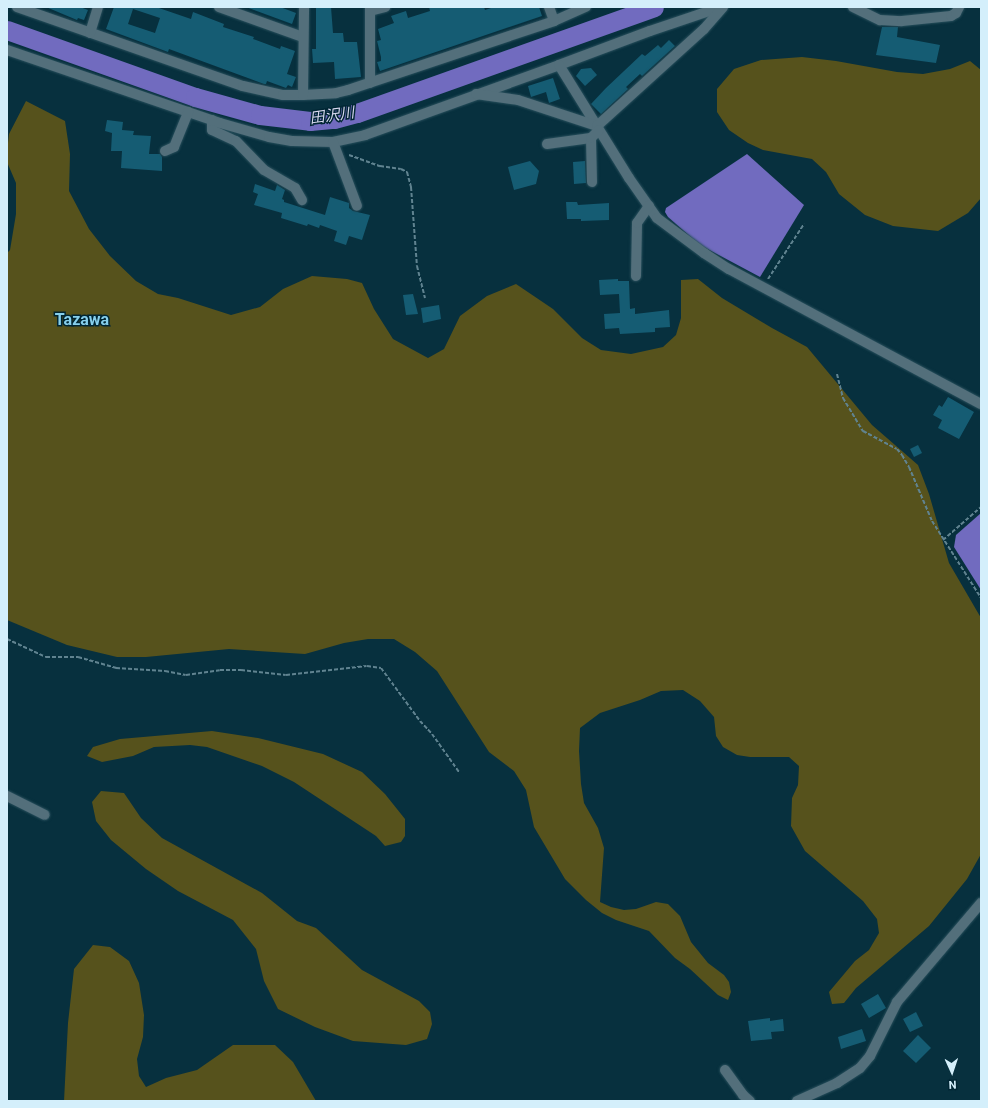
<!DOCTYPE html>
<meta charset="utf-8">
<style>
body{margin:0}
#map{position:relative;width:988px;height:1108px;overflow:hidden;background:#07303e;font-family:Roboto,"Noto Sans JP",sans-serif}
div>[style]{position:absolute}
.green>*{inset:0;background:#56521c}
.water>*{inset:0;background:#716bbf}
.river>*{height:19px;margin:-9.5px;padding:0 9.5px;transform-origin:9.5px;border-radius:9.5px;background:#716bbf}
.building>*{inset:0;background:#155c73}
.path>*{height:2px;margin-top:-1px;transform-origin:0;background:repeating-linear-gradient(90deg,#608390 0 4px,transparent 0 6px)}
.roads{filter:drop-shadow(0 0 1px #284f5c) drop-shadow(0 0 1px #284f5c)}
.minor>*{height:10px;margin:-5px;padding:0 5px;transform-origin:5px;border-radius:5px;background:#536f7b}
span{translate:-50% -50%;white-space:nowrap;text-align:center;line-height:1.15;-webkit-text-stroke:3px #002634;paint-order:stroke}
.water-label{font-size:15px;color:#d6d7ee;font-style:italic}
.quarter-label{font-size:16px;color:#86cfec;font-weight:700}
.frame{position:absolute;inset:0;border:8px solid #d4effb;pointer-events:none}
.north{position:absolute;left:932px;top:1052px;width:40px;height:40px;-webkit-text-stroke:3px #002634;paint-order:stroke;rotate:177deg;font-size:11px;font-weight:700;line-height:16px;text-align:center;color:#d4effb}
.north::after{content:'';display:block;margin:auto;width:14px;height:18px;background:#d4effb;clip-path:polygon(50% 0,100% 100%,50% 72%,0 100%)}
</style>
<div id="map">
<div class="green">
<i style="clip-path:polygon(802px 57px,836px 61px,897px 72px,923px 74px,950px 69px,970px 61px,981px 70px,981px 198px,968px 213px,938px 231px,893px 226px,865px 215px,839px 194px,826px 172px,812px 159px,763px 150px,748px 143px,729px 130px,717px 112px,717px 89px,734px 69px,761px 60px)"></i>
<i style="clip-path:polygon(26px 101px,65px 121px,70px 154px,69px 191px,89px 229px,110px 256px,136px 281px,158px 294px,178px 298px,231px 315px,260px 307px,283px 289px,312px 276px,347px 279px,362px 283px,374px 309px,393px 339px,428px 358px,444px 349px,460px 316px,487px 296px,516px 284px,553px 309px,582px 338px,601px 350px,631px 354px,663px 347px,676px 335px,681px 318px,681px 280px,698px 279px,722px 298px,772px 328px,807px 347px,872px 425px,918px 465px,929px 494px,949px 563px,981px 618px,981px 854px,967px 879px,929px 926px,856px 988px,844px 1003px,832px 1004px,829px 992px,855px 961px,869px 950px,879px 933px,877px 919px,863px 901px,805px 851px,791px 826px,792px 798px,798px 785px,799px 766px,789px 757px,750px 757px,737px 755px,723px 747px,716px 736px,714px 717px,700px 701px,683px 690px,661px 691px,640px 700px,600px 713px,580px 728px,579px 751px,581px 784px,584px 803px,598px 828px,604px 848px,600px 902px,611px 907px,624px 910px,636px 909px,656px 902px,668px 904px,680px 916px,691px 942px,708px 963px,724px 975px,729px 982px,731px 992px,728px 1000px,718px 995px,690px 969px,675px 958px,649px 931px,616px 920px,602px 913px,586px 900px,565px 879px,534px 827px,526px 790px,514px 771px,489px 752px,437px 671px,415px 652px,394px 639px,368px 639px,344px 643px,305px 654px,229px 649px,146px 657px,117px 657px,67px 645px,7px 620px,7px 253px,10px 250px,16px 214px,16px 183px,7px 162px,7px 152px,9px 134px)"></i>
<i style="clip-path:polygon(212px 731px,258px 738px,323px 754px,362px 772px,385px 794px,405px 819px,405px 836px,401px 842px,385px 846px,376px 836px,294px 782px,262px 766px,207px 747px,190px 745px,154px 747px,133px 756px,102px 762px,87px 756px,93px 747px,120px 739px)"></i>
<i style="clip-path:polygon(101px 791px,124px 793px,141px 818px,162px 838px,262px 893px,297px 921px,316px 928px,362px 970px,419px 1001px,430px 1012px,432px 1024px,427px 1039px,406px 1045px,353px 1041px,315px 1027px,278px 1009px,264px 981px,256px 949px,233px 920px,178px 891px,146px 869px,111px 840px,96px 821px,92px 802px)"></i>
<i style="clip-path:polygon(93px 945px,110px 947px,129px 961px,139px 983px,144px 1015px,143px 1037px,137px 1059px,139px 1076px,146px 1087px,166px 1078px,197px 1070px,233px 1045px,275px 1045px,293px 1062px,316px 1101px,64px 1101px,68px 1023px,74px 969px)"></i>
</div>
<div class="water">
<i style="clip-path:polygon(747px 154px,804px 205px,760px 277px,700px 245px,668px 217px,665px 212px,666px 208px)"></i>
<i style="clip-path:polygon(981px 513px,981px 590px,954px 547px,956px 535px)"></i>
</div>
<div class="river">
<i style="left:7px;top:30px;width:200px;rotate:19.6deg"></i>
<i style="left:195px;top:97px;width:67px;rotate:15.5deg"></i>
<i style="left:260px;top:115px;width:50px;rotate:6.8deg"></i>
<i style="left:310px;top:121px;width:24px;rotate:-5deg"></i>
<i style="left:334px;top:119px;width:24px;rotate:-15deg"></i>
<i style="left:357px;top:113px;width:315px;rotate:-19.6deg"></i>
</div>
<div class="building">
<i style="clip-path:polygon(46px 7px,80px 7px,88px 10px,84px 20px,78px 18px,77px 20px)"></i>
<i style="clip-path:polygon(evenodd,114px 7px,156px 7px,191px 19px,193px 12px,224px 24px,223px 27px,254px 37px,253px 39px,280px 49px,281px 46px,295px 51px,287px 74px,296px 77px,292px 87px,288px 85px,286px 88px,267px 81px,266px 84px,264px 84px,169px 49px,168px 52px,106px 29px,114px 7px,133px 9px,160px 18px,155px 33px,128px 24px,133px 9px)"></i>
<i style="clip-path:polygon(246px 7px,280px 7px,296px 13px,292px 24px)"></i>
<i style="clip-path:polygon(316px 7px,331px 7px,333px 33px,343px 33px,344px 42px,357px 42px,361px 77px,335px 79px,334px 62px,313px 63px,312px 49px,316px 49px)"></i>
<i style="clip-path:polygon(429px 7px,484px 7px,485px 10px,494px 7px,539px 7px,542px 16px,380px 71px,377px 62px,381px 61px,381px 57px,377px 41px,381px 40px,378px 29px,394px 23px,391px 16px,406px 11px,408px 18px,430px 11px)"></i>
<i style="clip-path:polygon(882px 27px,898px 27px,897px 37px,940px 45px,936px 63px,876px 55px)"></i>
<i style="clip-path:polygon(669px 40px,675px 46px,642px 76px,640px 74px,626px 87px,628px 89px,601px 114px,591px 104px,606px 88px,642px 54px,645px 56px,658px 45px,661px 48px)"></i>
<i style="clip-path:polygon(591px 68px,597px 75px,585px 86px,576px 76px,581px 69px)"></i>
<i style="clip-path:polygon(553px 78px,560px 99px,549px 103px,546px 92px,531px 97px,528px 86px)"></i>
<i style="clip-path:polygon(107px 120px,123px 122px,122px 130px,134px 131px,133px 135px,151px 136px,149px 154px,160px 154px,162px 157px,162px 171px,121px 168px,122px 151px,111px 151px,112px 133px,105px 131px)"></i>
<i style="clip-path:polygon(530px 161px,539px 171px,536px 184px,514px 190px,508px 167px)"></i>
<i style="clip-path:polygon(585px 161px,586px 183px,574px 184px,573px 162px)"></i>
<i style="clip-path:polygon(255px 184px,275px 191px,277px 185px,285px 190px,282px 199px,284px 200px,284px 202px,325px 215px,330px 197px,349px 203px,349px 208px,353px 211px,370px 215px,362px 240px,349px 236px,346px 245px,334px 241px,337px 231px,320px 225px,319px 228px,308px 224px,307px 226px,281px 218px,282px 213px,254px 205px,258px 194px,253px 192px)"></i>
<i style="clip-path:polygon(566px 202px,577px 202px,578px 205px,609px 203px,609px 220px,581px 221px,581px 219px,567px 219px)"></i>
<i style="clip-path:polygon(618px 279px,618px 281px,629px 281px,630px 309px,635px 308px,635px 314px,669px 310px,670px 327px,655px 328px,655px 332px,620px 334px,619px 328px,605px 329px,604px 314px,620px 313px,619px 294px,600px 295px,599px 280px)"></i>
<i style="clip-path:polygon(413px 294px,418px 314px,406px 315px,403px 295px)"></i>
<i style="clip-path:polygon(439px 305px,441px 319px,423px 323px,421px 308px)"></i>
<i style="clip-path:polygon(948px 397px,974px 412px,959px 439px,938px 428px,942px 420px,933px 415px,939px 405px,942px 407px)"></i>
<i style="clip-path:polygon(918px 445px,922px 453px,914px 457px,910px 449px)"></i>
<i style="clip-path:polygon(878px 994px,886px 1008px,869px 1018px,861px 1004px)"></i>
<i style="clip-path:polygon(916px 1012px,923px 1026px,910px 1032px,903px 1019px)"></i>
<i style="clip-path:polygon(770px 1018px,770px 1021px,783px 1019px,784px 1031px,771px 1032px,772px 1039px,751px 1041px,748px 1021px)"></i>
<i style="clip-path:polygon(862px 1029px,866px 1041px,841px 1049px,838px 1037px)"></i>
<i style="clip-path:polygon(918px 1035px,931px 1048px,916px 1063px,903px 1051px)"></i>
</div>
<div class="path">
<i style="left:349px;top:155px;width:33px;rotate:20deg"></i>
<i style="left:380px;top:166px;width:21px;rotate:8deg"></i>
<i style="left:401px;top:169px;width:7px;rotate:27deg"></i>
<i style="left:407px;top:172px;width:16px;rotate:75deg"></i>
<i style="left:411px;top:187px;width:79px;rotate:85.7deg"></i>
<i style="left:417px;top:266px;width:33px;rotate:76deg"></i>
<i style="left:768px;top:279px;width:66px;rotate:-56.8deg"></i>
<i style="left:837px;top:374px;width:25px;rotate:76deg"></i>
<i style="left:843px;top:398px;width:39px;rotate:59deg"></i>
<i style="left:863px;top:431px;width:38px;rotate:28deg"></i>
<i style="left:897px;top:449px;width:8px;rotate:50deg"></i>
<i style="left:902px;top:455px;width:14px;rotate:60deg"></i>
<i style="left:909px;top:467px;width:59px;rotate:66.9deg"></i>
<i style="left:932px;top:521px;width:91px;rotate:57.5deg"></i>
<i style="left:943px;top:540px;width:50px;rotate:-41deg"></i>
<i style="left:7px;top:639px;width:43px;rotate:24.8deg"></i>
<i style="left:46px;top:657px;width:32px"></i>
<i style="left:78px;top:657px;width:40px;rotate:16deg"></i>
<i style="left:116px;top:668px;width:49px;rotate:3.5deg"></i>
<i style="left:165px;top:671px;width:21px;rotate:11deg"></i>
<i style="left:186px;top:675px;width:34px;rotate:-8deg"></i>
<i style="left:220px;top:670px;width:21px"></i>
<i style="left:241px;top:670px;width:45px;rotate:6.3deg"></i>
<i style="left:286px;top:675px;width:81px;rotate:-6.3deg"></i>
<i style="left:367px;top:666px;width:14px;rotate:8deg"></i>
<i style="left:381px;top:668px;width:66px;rotate:53.7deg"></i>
<i style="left:420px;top:721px;width:18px;rotate:47deg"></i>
<i style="left:432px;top:734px;width:47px;rotate:54.6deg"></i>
</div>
<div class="roads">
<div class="minor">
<i style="left:17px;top:7px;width:239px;rotate:19.3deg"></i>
<i style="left:243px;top:86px;width:41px;rotate:12.7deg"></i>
<i style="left:283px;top:95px;width:20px"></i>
<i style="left:303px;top:95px;width:33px;rotate:-3deg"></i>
<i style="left:336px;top:93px;width:12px;rotate:-14deg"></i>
<i style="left:348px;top:90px;width:217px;rotate:-18.5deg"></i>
<i style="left:554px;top:21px;width:35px;rotate:-24deg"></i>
<i style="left:219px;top:7px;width:89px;rotate:19.7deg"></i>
<i style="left:549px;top:7px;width:15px;rotate:70deg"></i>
<i style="left:853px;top:7px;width:30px;rotate:26deg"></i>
<i style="left:880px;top:20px;width:22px;rotate:3deg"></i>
<i style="left:902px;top:21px;width:49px;rotate:-5.8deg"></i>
<i style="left:951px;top:16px;width:6px;rotate:-31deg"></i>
<i style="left:956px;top:13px;width:7px;rotate:-63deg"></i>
<i style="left:370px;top:11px;width:16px;rotate:-15deg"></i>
<i style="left:90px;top:33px;width:27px;rotate:-73deg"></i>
<i style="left:7px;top:50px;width:225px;rotate:18.9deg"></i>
<i style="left:220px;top:123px;width:51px;rotate:15.9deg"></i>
<i style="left:269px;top:137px;width:23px;rotate:10deg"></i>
<i style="left:292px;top:141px;width:41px;rotate:1.4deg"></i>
<i style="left:333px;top:142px;width:33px;rotate:-12deg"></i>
<i style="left:365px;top:135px;width:206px;rotate:-19.8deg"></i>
<i style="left:559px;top:65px;width:97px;rotate:-20.5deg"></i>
<i style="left:650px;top:31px;width:75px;rotate:-18.7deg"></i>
<i style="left:559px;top:65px;width:133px;rotate:58.2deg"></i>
<i style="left:629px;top:178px;width:49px;rotate:55deg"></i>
<i style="left:657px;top:218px;width:59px;rotate:36.7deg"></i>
<i style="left:704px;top:253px;width:30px;rotate:33deg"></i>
<i style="left:729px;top:269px;width:286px;rotate:28.2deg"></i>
<i style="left:370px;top:83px;width:76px;rotate:-90deg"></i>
<i style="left:476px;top:94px;width:42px;rotate:8.1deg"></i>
<i style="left:518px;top:100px;width:83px;rotate:18.2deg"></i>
<i style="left:597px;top:126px;width:144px;rotate:-42.2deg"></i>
<i style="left:704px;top:29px;width:29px;rotate:-49deg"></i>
<i style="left:303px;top:95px;width:88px;rotate:-89.3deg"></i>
<i style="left:212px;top:120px;width:10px;rotate:90deg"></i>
<i style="left:212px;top:130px;width:26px;rotate:25deg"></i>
<i style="left:236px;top:141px;width:40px;rotate:46deg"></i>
<i style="left:264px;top:170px;width:36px;rotate:30deg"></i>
<i style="left:295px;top:188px;width:14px;rotate:60deg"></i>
<i style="left:333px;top:142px;width:68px;rotate:69.4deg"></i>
<i style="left:547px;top:144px;width:44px;rotate:-7.8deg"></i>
<i style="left:165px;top:151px;width:10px;rotate:-24deg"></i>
<i style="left:174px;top:147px;width:38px;rotate:-68deg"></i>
<i style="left:592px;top:182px;width:44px;rotate:-91.3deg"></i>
<i style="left:591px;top:138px;width:11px;rotate:-45deg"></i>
<i style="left:636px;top:276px;width:53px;rotate:-88.9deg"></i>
<i style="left:637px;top:223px;width:21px;rotate:-55deg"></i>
<i style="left:7px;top:796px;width:42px;rotate:26.6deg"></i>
<i style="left:725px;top:1070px;width:31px;rotate:54deg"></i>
<i style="left:743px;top:1095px;width:9px;rotate:41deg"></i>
<i style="left:797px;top:1101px;width:44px;rotate:-24.2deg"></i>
<i style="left:837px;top:1083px;width:27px;rotate:-33deg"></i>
<i style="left:860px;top:1068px;width:16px;rotate:-50deg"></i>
<i style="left:870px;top:1056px;width:60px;rotate:-63.4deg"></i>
<i style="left:897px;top:1002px;width:130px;rotate:-49.7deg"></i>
</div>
</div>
<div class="water-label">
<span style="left:332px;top:116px;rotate:-8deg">田沢川</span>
</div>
<div class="quarter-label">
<span style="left:82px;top:320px">Tazawa</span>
</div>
<div class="frame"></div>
<div class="north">N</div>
</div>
